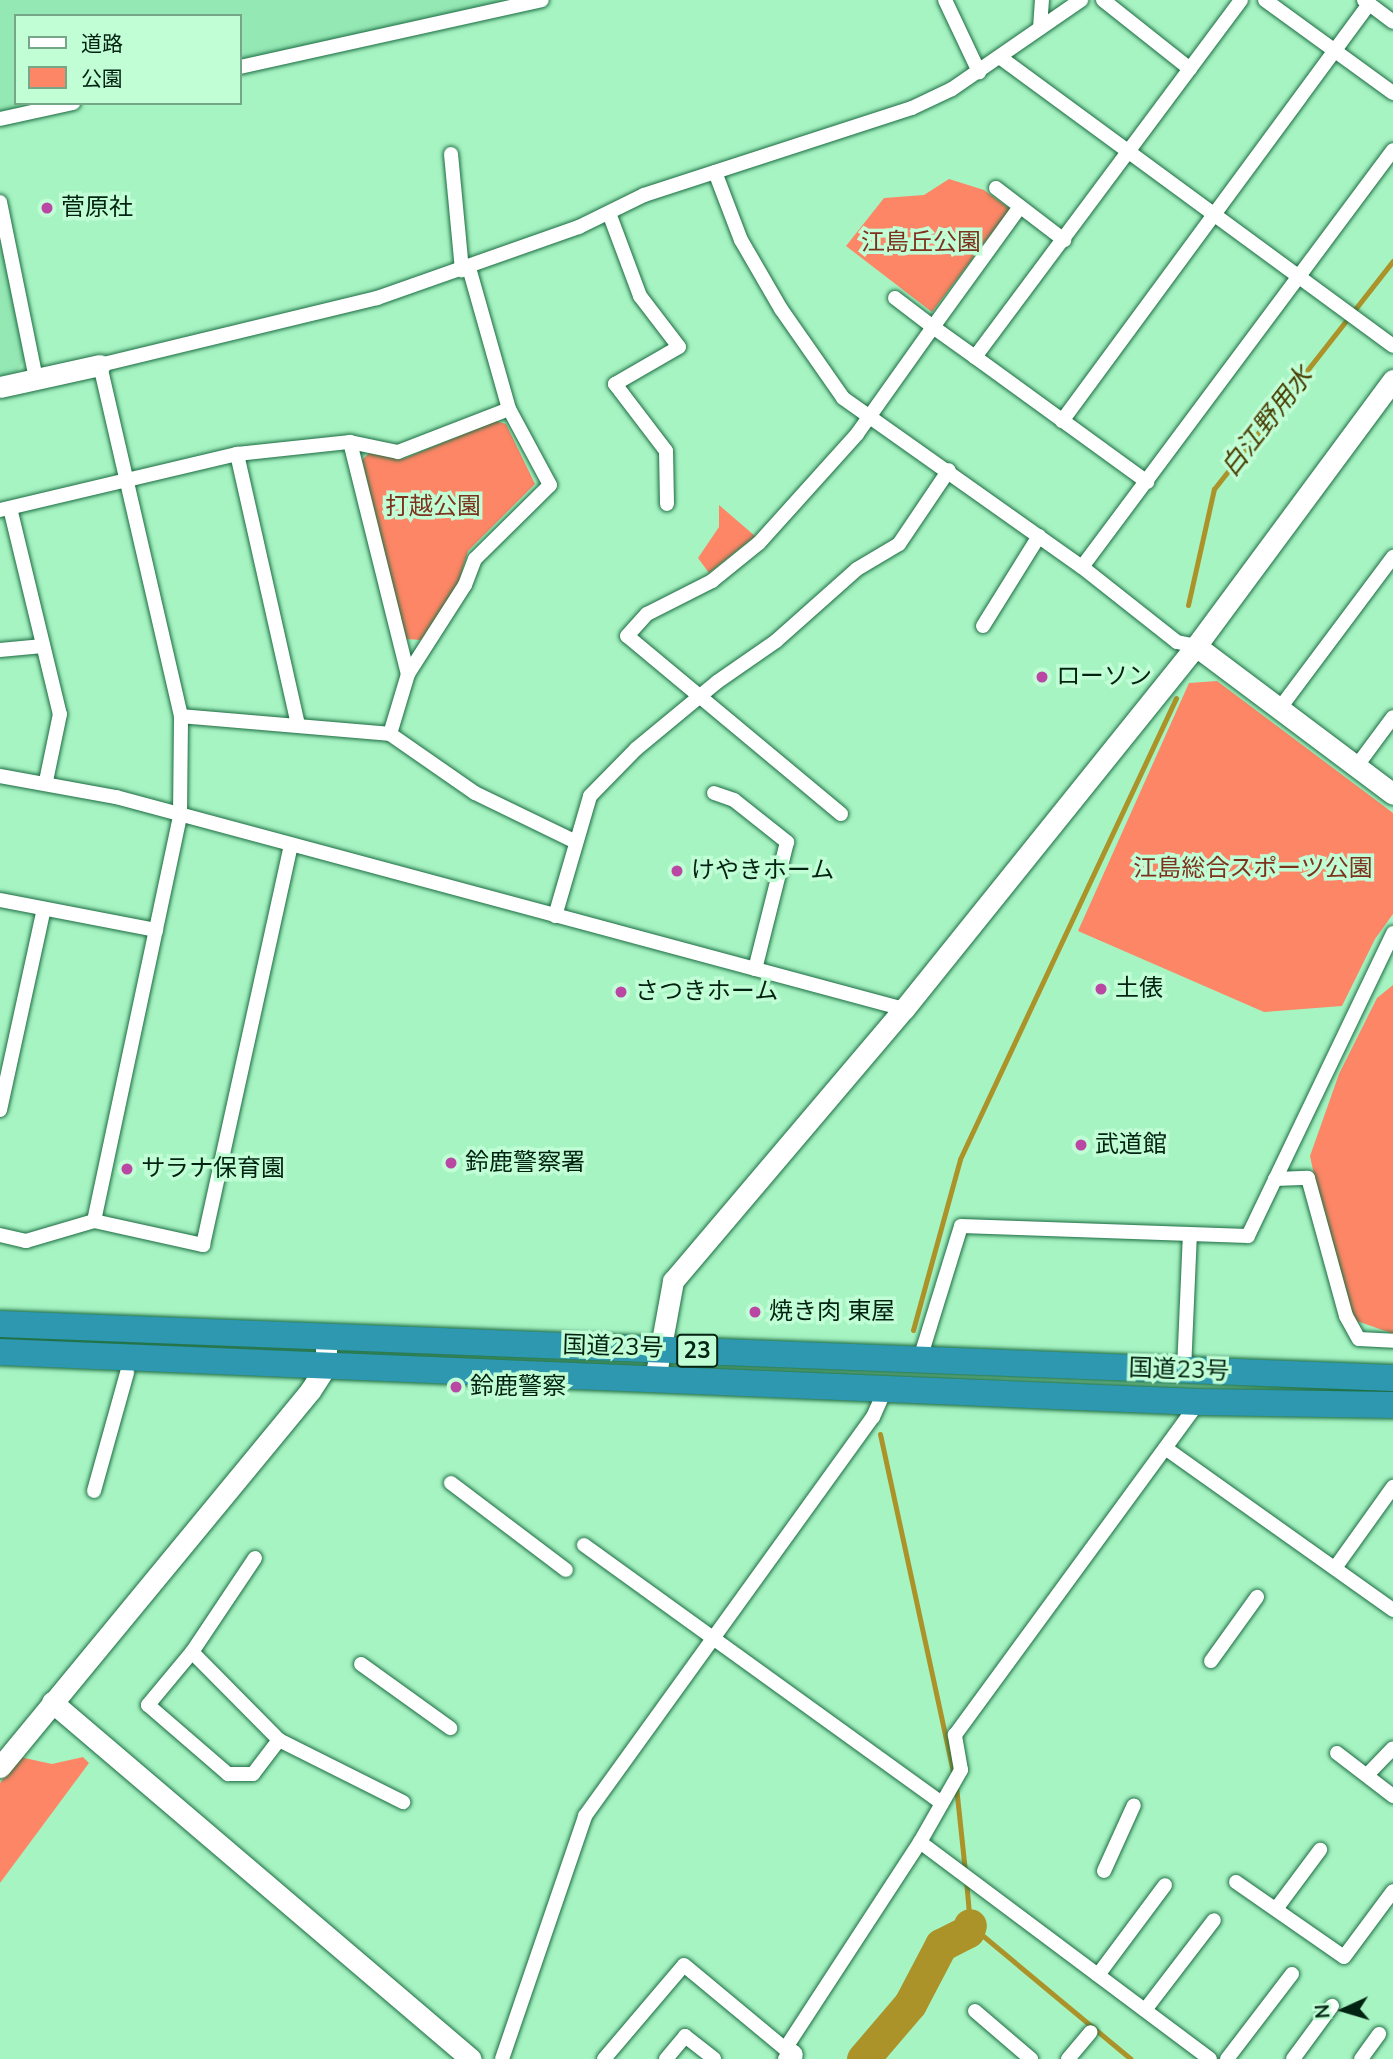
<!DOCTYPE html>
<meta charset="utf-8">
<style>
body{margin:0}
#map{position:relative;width:1393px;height:2059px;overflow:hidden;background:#a7f4c3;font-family:"Nunito Sans","Noto Sans JP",sans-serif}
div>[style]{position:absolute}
.built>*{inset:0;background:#94e8b4}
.green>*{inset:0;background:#fd8666}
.stream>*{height:5px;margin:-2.5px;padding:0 2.5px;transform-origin:2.5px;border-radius:2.5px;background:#ab932a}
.river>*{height:33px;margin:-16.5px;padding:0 16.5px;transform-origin:16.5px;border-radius:16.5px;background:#ab932a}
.roads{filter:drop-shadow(0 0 2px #1c6c42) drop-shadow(0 0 2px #1c6c42)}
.street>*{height:14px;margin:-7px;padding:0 7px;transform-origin:7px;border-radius:7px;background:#fff}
.secondary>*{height:21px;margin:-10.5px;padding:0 10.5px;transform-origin:10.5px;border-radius:10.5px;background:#fff}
.highway>*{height:26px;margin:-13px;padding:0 13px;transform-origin:13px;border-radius:13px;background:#2d98b0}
.dots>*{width:19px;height:19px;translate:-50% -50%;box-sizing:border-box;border:4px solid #c1fed6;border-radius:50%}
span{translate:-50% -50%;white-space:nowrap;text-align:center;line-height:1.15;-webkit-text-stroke:7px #c1fed6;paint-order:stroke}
.shield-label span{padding:2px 5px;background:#c1fed6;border:2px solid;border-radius:5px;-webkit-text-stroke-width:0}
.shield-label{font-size:23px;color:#032312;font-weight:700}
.poi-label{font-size:24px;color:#032312}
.left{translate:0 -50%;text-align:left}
.park-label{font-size:24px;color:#7d321d}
.street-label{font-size:24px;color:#032312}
.water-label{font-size:26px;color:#493c01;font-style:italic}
.legend{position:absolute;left:14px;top:14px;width:228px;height:91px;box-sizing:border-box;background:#c1fed6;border:2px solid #75a688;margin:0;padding:9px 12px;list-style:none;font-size:21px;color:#032312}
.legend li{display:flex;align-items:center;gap:14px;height:35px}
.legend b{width:35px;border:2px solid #75a688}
.north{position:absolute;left:1309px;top:1975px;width:70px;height:70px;-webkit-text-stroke:5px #c1fed6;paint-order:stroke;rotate:266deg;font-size:19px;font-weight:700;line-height:28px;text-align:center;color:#032312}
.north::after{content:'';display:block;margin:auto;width:24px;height:32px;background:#032312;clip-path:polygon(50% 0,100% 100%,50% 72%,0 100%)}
</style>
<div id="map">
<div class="built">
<i style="clip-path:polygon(0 0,514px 0,240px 61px,240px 16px,16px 16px,16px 103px,50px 103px,0 114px)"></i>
<i style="clip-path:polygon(0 233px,25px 358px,17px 372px,0 376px)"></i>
</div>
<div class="green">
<i style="clip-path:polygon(949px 179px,984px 190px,1010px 209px,932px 312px,846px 246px,884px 198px,924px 195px)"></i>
<i style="clip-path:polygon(496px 421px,506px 424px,535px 484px,468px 551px,458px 584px,421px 640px,405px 639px,362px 460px,369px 453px,403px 459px)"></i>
<i style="clip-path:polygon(719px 505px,755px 536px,709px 573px,698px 558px,719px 527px)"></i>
<i style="clip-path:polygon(1217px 681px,1393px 813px,1393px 914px,1375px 939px,1342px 1006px,1264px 1012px,1078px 931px,1189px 683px)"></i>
<i style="clip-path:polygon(1393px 985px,1393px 1333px,1391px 1333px,1354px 1320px,1337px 1281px,1310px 1156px,1339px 1074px,1377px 998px)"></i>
<i style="clip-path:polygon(20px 1757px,52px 1764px,83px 1757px,89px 1763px,0 1883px,0 1783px)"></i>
</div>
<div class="stream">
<i style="left:1188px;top:605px;width:119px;rotate:-77.4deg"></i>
<i style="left:1214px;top:489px;width:290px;rotate:-51.9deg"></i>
<i style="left:913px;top:1330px;width:177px;rotate:-74.6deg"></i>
<i style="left:960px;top:1159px;width:509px;rotate:-64.89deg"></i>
<i style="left:880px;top:1434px;width:351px;rotate:77.8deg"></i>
<i style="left:956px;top:1786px;width:85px;rotate:84deg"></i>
<i style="left:966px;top:1880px;width:45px;rotate:84.9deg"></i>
<i style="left:970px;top:1925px;width:209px;rotate:39.8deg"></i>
</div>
<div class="river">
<i style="left:863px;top:2059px;width:72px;rotate:-49.5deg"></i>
<i style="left:910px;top:2004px;width:67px;rotate:-62.3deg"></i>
<i style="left:941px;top:1945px;width:30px;rotate:-27deg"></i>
<i style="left:968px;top:1931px;width:6px;rotate:-72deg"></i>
</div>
<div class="roads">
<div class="street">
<i style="left:945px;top:0;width:80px;rotate:64.7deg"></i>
<i style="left:1103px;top:0;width:111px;rotate:38.4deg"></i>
<i style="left:1265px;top:0;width:158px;rotate:36deg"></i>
<i style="left:1364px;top:0;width:36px;rotate:37deg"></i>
<i style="left:1040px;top:28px;width:28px;rotate:-86deg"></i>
<i style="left:1001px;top:58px;width:486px;rotate:36.3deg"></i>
<i style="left:240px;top:67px;width:309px;rotate:-12.5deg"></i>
<i style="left:0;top:119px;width:75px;rotate:-12.4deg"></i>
<i style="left:451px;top:154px;width:117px;rotate:84.6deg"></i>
<i style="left:715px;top:172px;width:73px;rotate:69.1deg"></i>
<i style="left:741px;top:240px;width:80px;rotate:59.9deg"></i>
<i style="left:781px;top:309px;width:108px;rotate:55.1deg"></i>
<i style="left:843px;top:398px;width:293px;rotate:35.3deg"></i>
<i style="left:1082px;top:567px;width:121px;rotate:38.3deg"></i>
<i style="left:1177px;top:642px;width:19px;rotate:12deg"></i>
<i style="left:996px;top:188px;width:86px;rotate:37.4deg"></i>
<i style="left:0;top:202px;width:181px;rotate:78.5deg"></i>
<i style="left:609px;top:213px;width:89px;rotate:69.5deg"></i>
<i style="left:640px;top:296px;width:64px;rotate:52.6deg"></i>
<i style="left:679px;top:347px;width:74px;rotate:150deg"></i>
<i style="left:615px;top:384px;width:84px;rotate:52.7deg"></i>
<i style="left:666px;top:451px;width:53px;rotate:88.9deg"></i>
<i style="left:895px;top:298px;width:48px;rotate:37.3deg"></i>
<i style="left:933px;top:327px;width:148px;rotate:-54.1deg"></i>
<i style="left:975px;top:357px;width:213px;rotate:36deg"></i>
<i style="left:1062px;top:421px;width:518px;rotate:-53.64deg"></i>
<i style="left:350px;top:442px;width:239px;rotate:76deg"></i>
<i style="left:237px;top:454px;width:278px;rotate:77.3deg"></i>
<i style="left:10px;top:508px;width:212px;rotate:76.4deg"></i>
<i style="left:60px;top:714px;width:68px;rotate:101.8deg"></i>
<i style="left:0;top:510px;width:244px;rotate:-13.3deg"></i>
<i style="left:237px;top:454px;width:114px;rotate:-6.1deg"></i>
<i style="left:350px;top:442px;width:49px;rotate:11.8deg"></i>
<i style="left:398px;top:452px;width:119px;rotate:-21.2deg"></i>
<i style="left:1082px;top:567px;width:520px;rotate:-53.28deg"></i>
<i style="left:983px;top:626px;width:106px;rotate:-58.1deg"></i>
<i style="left:0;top:650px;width:43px;rotate:-5.3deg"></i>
<i style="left:1280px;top:708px;width:189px;rotate:-53.2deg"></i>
<i style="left:181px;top:716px;width:210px;rotate:4.9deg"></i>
<i style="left:390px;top:734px;width:103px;rotate:34.8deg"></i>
<i style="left:475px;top:793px;width:112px;rotate:25.9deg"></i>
<i style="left:390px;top:734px;width:63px;rotate:-73.3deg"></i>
<i style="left:408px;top:674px;width:106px;rotate:-57.4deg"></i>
<i style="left:465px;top:585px;width:28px;rotate:-69deg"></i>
<i style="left:475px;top:559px;width:105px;rotate:-44.6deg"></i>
<i style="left:550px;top:485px;width:86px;rotate:-118.3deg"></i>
<i style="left:509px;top:409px;width:147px;rotate:-105.8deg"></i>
<i style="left:1356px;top:767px;width:62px;rotate:-53.5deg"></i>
<i style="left:0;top:776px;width:118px;rotate:10.3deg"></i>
<i style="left:116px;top:797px;width:816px;rotate:15.06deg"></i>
<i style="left:714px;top:793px;width:21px;rotate:19deg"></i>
<i style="left:734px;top:800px;width:68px;rotate:38.4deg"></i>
<i style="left:787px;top:842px;width:131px;rotate:104.1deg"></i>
<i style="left:841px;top:814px;width:278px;rotate:-140.2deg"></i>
<i style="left:627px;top:636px;width:30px;rotate:-48deg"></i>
<i style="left:647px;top:614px;width:73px;rotate:-26.9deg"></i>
<i style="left:712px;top:581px;width:60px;rotate:-39deg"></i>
<i style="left:759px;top:543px;width:147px;rotate:-48deg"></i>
<i style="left:857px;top:434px;width:131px;rotate:-54.6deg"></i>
<i style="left:933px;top:327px;width:52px;rotate:35.5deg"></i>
<i style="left:975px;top:357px;width:445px;rotate:-53.3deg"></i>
<i style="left:0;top:900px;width:159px;rotate:10.9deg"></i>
<i style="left:555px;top:916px;width:125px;rotate:-73.7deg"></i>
<i style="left:590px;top:796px;width:66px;rotate:-45.6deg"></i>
<i style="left:636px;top:749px;width:105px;rotate:-39.6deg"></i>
<i style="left:717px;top:682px;width:72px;rotate:-34.8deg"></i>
<i style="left:776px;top:641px;width:108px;rotate:-41.6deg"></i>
<i style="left:857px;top:569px;width:49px;rotate:-30.8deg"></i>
<i style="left:899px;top:544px;width:89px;rotate:-56deg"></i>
<i style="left:0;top:1110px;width:206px;rotate:-77.7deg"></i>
<i style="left:1275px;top:1179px;width:33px;rotate:-2deg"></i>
<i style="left:1308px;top:1178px;width:143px;rotate:74.6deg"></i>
<i style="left:1346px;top:1316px;width:26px;rotate:61deg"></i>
<i style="left:1359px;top:1339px;width:34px;rotate:3deg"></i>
<i style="left:94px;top:1221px;width:415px;rotate:-78deg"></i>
<i style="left:180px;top:815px;width:99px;rotate:-89.4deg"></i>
<i style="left:181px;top:716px;width:360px;rotate:-103deg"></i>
<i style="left:100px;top:365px;width:285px;rotate:-13.6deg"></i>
<i style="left:377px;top:298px;width:214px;rotate:-19.4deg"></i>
<i style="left:579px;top:227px;width:72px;rotate:-26.2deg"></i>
<i style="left:644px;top:195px;width:282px;rotate:-18deg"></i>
<i style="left:912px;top:108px;width:44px;rotate:-25.4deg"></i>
<i style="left:952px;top:89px;width:157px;rotate:-34.6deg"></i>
<i style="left:0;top:1235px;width:27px;rotate:13deg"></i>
<i style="left:26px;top:1241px;width:71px;rotate:-16.4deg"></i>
<i style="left:94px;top:1221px;width:112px;rotate:12.4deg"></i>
<i style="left:203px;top:1245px;width:410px;rotate:-77.6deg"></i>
<i style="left:919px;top:1362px;width:142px;rotate:-72.8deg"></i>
<i style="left:961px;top:1226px;width:287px;rotate:2deg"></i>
<i style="left:1248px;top:1236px;width:336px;rotate:-64.4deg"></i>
<i style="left:1184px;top:1370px;width:135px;rotate:-87.5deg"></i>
<i style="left:1168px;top:1450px;width:276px;rotate:35.4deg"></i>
<i style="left:451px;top:1483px;width:144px;rotate:37.1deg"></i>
<i style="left:94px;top:1491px;width:123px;rotate:-74.4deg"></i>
<i style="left:584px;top:1545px;width:441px;rotate:35.8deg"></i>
<i style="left:255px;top:1558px;width:113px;rotate:123.8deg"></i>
<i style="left:192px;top:1652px;width:69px;rotate:129.7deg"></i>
<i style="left:148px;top:1705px;width:106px;rotate:40.8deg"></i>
<i style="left:228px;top:1774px;width:25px"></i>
<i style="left:253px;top:1774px;width:43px;rotate:-52.6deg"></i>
<i style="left:1335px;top:1568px;width:100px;rotate:-54.4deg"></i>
<i style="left:192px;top:1652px;width:124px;rotate:45.3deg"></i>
<i style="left:279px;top:1740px;width:139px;rotate:26.6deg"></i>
<i style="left:1211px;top:1661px;width:79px;rotate:-54.3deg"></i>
<i style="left:361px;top:1664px;width:110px;rotate:35.7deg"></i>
<i style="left:1337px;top:1753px;width:71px;rotate:37.5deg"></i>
<i style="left:1367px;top:1775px;width:37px;rotate:-46deg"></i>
<i style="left:920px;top:1842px;width:362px;rotate:36.8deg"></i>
<i style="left:1104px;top:1871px;width:72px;rotate:-65.6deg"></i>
<i style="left:1236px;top:1882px;width:131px;rotate:34.8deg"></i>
<i style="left:1344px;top:1957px;width:82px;rotate:-53.4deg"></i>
<i style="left:1276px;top:1909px;width:74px;rotate:-53.3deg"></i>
<i style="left:1098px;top:1975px;width:112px;rotate:-53.3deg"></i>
<i style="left:1145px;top:2010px;width:113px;rotate:-52.5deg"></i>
<i style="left:975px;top:2011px;width:74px;rotate:40.6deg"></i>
<i style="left:785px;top:2049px;width:247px;rotate:-56.9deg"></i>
<i style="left:920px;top:1842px;width:83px;rotate:-60.3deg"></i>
<i style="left:961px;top:1770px;width:36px;rotate:-100deg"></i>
<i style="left:955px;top:1735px;width:413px;rotate:-53.8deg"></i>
<i style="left:502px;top:2059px;width:257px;rotate:-71.1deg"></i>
<i style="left:585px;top:1816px;width:492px;rotate:-54.2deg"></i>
<i style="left:873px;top:1417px;width:32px;rotate:-66deg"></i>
<i style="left:604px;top:2059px;width:123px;rotate:-49.6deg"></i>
<i style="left:684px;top:1965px;width:138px;rotate:39.7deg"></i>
<i style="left:666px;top:2059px;width:30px;rotate:-50deg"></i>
<i style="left:685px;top:2036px;width:37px;rotate:38deg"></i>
<i style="left:1068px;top:2059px;width:35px;rotate:-50deg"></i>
<i style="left:1227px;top:2059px;width:107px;rotate:-52.6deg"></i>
<i style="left:1293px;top:2059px;width:66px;rotate:-53.7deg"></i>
<i style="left:1361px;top:2059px;width:31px;rotate:-54deg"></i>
</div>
<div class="secondary">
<i style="left:0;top:387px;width:102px;rotate:-12.4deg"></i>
<i style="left:1196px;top:646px;width:246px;rotate:36.9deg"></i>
<i style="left:655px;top:1379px;width:100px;rotate:-79.6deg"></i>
<i style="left:673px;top:1281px;width:357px;rotate:-49.7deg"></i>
<i style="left:904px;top:1009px;width:466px;rotate:-51.2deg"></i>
<i style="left:1196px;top:646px;width:331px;rotate:-53.5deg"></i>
<i style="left:52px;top:1702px;width:550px;rotate:40.43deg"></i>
<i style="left:0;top:1767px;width:487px;rotate:-50.5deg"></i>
<i style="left:310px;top:1391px;width:30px;rotate:-57deg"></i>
<i style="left:326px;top:1366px;width:30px;rotate:-90deg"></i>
<i style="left:788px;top:2059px;width:6px;rotate:-51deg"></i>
</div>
<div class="highway">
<i style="left:0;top:1324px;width:1394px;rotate:2.22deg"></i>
<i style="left:0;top:1352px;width:1200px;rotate:2.39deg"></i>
<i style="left:1199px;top:1402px;width:194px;rotate:0.9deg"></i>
</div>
</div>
<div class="dots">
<i style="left:47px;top:208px;background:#b947a3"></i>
<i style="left:1042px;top:677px;background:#b947a3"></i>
<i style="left:677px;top:871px;background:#b947a3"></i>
<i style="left:1101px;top:989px;background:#b947a3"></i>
<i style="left:621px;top:992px;background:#b947a3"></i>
<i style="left:1081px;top:1145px;background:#b947a3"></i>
<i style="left:451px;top:1163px;background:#b947a3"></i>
<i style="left:127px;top:1169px;background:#b947a3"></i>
<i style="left:755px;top:1312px;background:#b947a3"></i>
<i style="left:456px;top:1387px;background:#b947a3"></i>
</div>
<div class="shield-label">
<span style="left:697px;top:1351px">23</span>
</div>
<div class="poi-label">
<span class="left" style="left:61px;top:208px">菅原社</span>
<span class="left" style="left:1056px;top:677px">ローソン</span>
<span class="left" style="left:691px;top:871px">けやきホーム</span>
<span class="left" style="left:1115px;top:989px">土俵</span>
<span class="left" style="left:635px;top:992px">さつきホーム</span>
<span class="left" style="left:1095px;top:1145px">武道館</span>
<span class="left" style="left:465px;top:1163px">鈴鹿警察署</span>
<span class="left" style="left:141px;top:1169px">サラナ保育園</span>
<span class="left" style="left:769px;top:1312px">焼き肉 東屋</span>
<span class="left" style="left:470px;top:1387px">鈴鹿警察</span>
</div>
<div class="park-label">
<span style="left:921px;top:243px">江島丘公園</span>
<span style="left:433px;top:507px">打越公園</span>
<span style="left:1253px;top:869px">江島総合スポーツ公園</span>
</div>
<div class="street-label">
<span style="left:613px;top:1347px;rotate:2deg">国道23号</span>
<span style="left:1179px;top:1370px;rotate:2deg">国道23号</span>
</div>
<div class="water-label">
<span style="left:1267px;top:422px;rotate:-52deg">白江野用水</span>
</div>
<ul class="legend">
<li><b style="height:9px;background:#fff"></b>道路</li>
<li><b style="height:19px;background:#fd8666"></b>公園</li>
</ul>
<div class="north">N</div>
</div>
